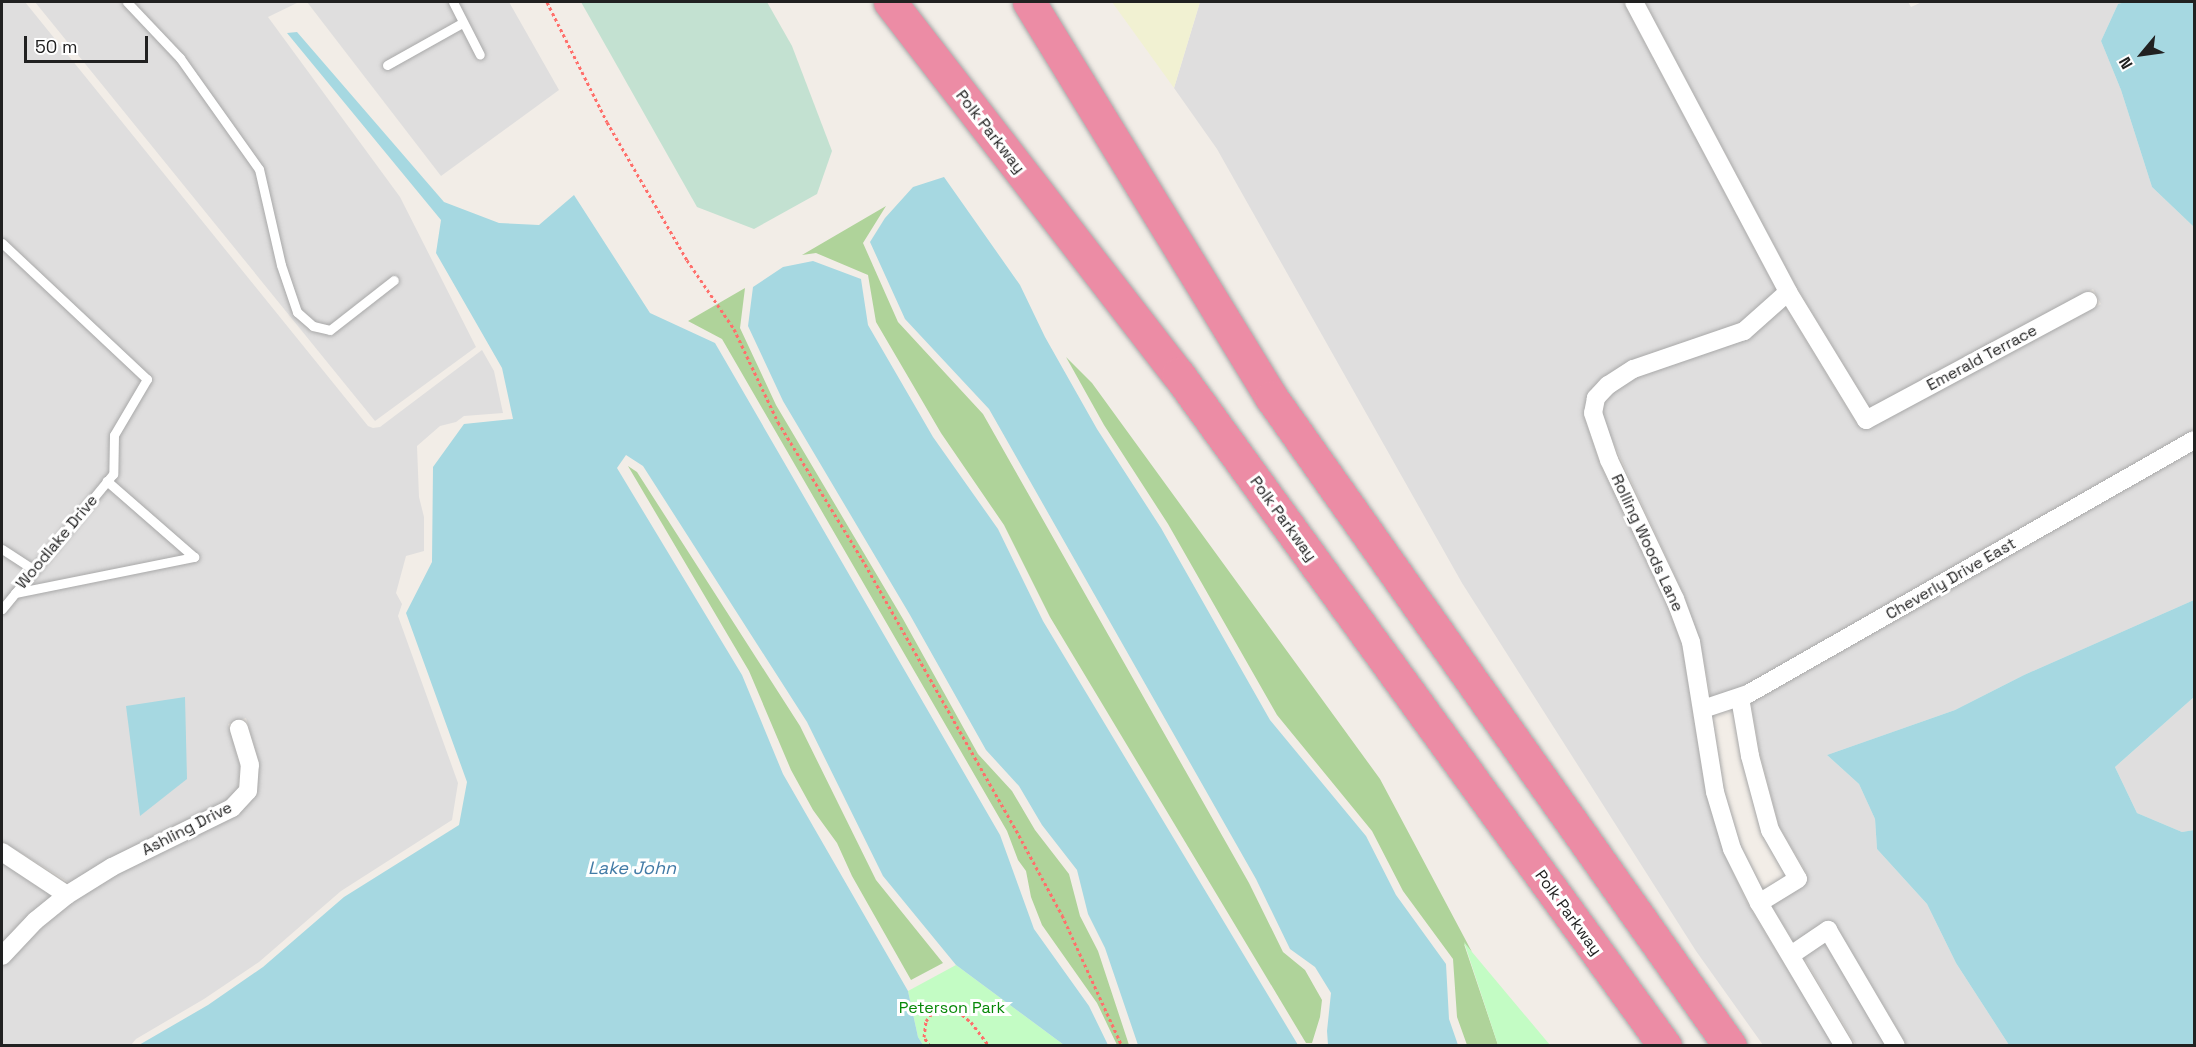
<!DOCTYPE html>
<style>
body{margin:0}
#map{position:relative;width:2196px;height:1047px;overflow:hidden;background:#f2ede7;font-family:"Space Grotesk",sans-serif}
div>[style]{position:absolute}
.residential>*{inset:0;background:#dfdede}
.farmland>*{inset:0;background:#f1f1d2}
.forest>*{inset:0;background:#afd39a}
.wetland>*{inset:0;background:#c3e1d1}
.park>*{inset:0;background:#c3fcc4}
.water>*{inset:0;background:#a6d8e1}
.path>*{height:3px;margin-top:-1.5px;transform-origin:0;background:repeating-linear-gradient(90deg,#ff6f6b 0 3px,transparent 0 6px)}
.roads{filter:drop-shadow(0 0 2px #a8a8a8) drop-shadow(0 0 2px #a8a8a8)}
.service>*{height:9px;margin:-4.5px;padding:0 4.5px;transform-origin:4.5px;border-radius:4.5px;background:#fff}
.minor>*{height:18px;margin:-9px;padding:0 9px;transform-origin:9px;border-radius:9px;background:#fff}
.motorway>*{height:33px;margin:-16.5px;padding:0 16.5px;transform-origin:16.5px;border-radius:16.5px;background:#ec8ca5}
span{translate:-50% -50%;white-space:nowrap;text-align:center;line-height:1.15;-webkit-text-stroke:6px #fff;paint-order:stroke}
.street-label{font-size:16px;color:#212121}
.park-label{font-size:16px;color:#068807}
.water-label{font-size:18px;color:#427ba6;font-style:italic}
.frame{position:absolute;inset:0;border:3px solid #212121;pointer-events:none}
.north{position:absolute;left:2112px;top:24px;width:60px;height:60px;-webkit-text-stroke:4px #fff;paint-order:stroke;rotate:241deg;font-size:16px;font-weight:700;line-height:24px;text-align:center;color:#212121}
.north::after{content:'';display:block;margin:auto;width:21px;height:27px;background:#212121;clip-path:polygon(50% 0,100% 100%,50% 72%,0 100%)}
.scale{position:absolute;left:24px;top:36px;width:124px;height:27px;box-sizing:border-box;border:3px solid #212121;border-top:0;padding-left:8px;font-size:18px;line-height:21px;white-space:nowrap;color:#212121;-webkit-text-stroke:4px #fff;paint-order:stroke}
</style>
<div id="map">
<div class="residential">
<i style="clip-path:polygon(2px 2px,25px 2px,368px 426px,373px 428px,380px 427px,482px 350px,494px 371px,503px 413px,464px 416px,456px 422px,440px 426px,417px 446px,419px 497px,424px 517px,424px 551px,406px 556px,396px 593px,402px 604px,398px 616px,458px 783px,452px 820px,341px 891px,259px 962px,204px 999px,136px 1039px,131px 1045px,2px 1045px,2px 968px,41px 927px,74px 901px,116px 875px,236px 815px,257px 791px,259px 762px,246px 718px,228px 724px,240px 766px,238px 788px,227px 801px,158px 834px,70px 883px,2px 841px)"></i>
<i style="clip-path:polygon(35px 2px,299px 2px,268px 17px,400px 197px,476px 347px,375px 421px)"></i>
<i style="clip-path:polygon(307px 2px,509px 2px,559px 90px,441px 176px)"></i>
<i style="clip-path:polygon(1200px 2px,1623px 2px,1777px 291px,1740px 323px,1587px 397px,1584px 416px,1600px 464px,1666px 603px,1682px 645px,1706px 794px,1724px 853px,1746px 901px,1833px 1045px,1763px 1045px,1696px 951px,1462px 583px,1217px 149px,1174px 88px)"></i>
<i style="clip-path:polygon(1645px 2px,1908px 2px,1911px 7px,1922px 2px,2125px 2px,2118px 4px,2101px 41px,2121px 90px,2152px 187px,2194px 227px,2194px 430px,1738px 690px,1711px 698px,1700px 640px,1684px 595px,1608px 431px,1602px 412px,1605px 402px,1614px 391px,1636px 377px,1747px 339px,1785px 306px,1857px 424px,1870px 427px,2101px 304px,2093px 289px,1870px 408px,1796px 286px)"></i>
<i style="clip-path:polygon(2194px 450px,2194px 600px,2024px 675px,1955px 710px,1827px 755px,1859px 784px,1875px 819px,1877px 849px,1927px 904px,1956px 963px,2009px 1045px,1907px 1045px,1836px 925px,1822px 923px,1794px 942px,1771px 905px,1803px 886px,1807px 874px,1779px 826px,1760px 754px,1751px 703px)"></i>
<i style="clip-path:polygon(2194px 697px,2194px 830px,2182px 832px,2137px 813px,2115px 767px)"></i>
<i style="clip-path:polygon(2px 863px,52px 896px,2px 943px)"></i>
<i style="clip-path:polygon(1824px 942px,1885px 1045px,1856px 1045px,1803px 956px)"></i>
</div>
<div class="farmland">
<i style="clip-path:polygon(1112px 2px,1200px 2px,1174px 88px)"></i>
</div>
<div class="forest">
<i style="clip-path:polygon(886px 206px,863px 243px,898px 322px,983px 414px,1249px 883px,1283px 952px,1305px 970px,1322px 1000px,1320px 1017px,1312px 1043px,1306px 1043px,1050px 617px,1004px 525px,941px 433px,876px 322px,868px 275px,816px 253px,802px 255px)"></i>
<i style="clip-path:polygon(745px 288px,740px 328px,776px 405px,903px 619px,978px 754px,1012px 791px,1035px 830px,1069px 874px,1080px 916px,1098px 951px,1129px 1045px,1117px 1045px,1097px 1003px,1042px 925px,1031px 897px,1026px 871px,1018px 860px,1007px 831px,722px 339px,688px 321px)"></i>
<i style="clip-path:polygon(1066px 357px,1092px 383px,1380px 779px,1472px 952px,1464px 944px,1498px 1045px,1467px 1045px,1457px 1017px,1453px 959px,1403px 891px,1372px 831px,1277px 715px,1168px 524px,1104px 425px)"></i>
<i style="clip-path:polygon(628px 466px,637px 472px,800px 726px,876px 880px,943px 963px,911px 980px,852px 876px,837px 843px,813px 810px,791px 770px,749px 671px)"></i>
</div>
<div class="wetland">
<i style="clip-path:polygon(581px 2px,767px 2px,792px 46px,832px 151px,817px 194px,754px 229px,697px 207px)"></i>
</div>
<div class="park">
<i style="clip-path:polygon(1464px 942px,1472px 952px,1550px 1045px,1498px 1045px)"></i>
<i style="clip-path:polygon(956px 965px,1064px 1045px,923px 1045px,918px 1037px,908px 991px)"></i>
</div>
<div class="water">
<i style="clip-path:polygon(2125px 2px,2194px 2px,2194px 227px,2152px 187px,2121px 90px,2101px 41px,2118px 4px)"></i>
<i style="clip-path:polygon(297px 32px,444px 202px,499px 223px,539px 225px,574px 195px,650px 313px,715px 343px,1000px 835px,1034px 929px,1089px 1006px,1108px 1045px,1064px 1045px,956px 965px,883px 876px,807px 722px,643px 466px,626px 455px,617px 468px,742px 675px,783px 774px,908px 991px,918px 1037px,923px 1045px,139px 1045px,208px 1005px,263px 967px,344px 897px,459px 825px,467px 782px,406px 613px,432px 562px,433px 467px,464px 424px,513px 419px,502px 368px,436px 253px,441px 220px,287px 33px)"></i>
<i style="clip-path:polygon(944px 177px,1020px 285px,1045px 337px,1097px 429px,1161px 528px,1270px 720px,1366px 836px,1396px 895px,1446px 964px,1449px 1019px,1458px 1045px,1328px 1045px,1327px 1031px,1331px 993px,1315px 967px,1290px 949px,1256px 879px,989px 409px,905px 319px,870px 242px,885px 218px,913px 187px)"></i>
<i style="clip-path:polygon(813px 261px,861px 279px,868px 325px,933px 437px,998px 529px,1043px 621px,1298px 1045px,1138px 1045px,1105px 948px,1088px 914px,1077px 870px,1042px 825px,1019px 786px,986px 750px,910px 615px,783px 401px,748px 326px,753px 287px,783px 267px)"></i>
<i style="clip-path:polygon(2194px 600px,2194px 697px,2115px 767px,2137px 813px,2182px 832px,2194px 830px,2194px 1045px,2009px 1045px,1956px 963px,1927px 904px,1877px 849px,1875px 819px,1859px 784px,1827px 755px,1955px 710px,2024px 675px)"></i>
<i style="clip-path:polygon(185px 697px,187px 779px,140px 816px,126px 706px)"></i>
</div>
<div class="path">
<i style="left:547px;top:2px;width:134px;rotate:63.4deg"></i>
<i style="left:607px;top:122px;width:160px;rotate:59.9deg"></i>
<i style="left:687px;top:260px;width:83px;rotate:55.7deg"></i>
<i style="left:734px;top:329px;width:103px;rotate:64.7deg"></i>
<i style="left:778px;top:422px;width:161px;rotate:58.5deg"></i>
<i style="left:862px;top:559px;width:312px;rotate:60.4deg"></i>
<i style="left:1016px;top:830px;width:97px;rotate:61.6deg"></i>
<i style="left:1062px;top:915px;width:144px;rotate:65.4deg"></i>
<i style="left:930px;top:1046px;width:11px;rotate:-124deg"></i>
<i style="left:924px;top:1037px;width:16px;rotate:-83deg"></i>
<i style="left:926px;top:1021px;width:16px;rotate:-52deg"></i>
<i style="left:936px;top:1008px;width:17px;rotate:-3deg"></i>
<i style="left:953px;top:1007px;width:23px;rotate:40deg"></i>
<i style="left:971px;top:1022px;width:30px;rotate:53deg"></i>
</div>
<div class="roads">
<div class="service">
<i style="left:127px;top:2px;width:77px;rotate:46.6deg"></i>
<i style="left:180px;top:58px;width:136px;rotate:54.6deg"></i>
<i style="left:259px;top:169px;width:98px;rotate:77.1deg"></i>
<i style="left:281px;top:265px;width:50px;rotate:71.2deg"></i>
<i style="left:297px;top:312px;width:21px;rotate:41deg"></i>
<i style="left:313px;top:326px;width:17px;rotate:13deg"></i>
<i style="left:330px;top:330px;width:81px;rotate:-38deg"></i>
<i style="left:453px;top:2px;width:59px;rotate:63deg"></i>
<i style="left:387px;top:65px;width:86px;rotate:-29.2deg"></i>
<i style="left:2px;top:243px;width:199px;rotate:43.2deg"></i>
<i style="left:147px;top:379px;width:65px;rotate:120.5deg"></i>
<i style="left:114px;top:435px;width:39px;rotate:91deg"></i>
<i style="left:113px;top:474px;width:175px;rotate:129.4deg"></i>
<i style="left:2px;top:549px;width:38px;rotate:33deg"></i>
<i style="left:15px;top:593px;width:183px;rotate:-11.4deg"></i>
<i style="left:194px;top:557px;width:116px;rotate:-138.9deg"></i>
</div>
<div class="minor">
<i style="left:1634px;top:2px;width:328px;rotate:62deg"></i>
<i style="left:1788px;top:292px;width:150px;rotate:58.6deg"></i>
<i style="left:1866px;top:420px;width:252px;rotate:-28.2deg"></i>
<i style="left:1788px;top:292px;width:59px;rotate:138.4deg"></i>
<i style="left:1744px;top:331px;width:117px;rotate:161.1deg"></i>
<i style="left:1633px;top:369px;width:30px;rotate:147deg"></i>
<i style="left:1608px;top:385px;width:18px;rotate:133deg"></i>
<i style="left:1596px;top:398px;width:15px;rotate:101deg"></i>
<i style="left:1593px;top:413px;width:50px;rotate:71.2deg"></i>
<i style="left:1609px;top:460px;width:154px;rotate:64.6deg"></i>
<i style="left:1675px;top:599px;width:46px;rotate:69.6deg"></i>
<i style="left:1691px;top:642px;width:152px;rotate:80.9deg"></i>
<i style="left:1715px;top:792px;width:59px;rotate:73.4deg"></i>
<i style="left:1732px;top:849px;width:60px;rotate:63.4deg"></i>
<i style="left:1759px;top:903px;width:166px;rotate:59.3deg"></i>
<i style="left:1740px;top:698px;width:59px;rotate:80.2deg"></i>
<i style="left:1750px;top:756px;width:77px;rotate:74.9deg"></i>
<i style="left:1770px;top:830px;width:56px;rotate:60.3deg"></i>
<i style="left:1798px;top:879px;width:46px;rotate:148.4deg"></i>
<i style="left:1703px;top:709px;width:47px;rotate:-18.4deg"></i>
<i style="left:1748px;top:694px;width:513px;rotate:-29.66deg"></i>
<i style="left:2px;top:852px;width:78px;rotate:33.5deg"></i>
<i style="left:1791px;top:955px;width:45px;rotate:-34deg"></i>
<i style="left:1828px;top:930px;width:134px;rotate:59.6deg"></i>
<i style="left:2px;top:956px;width:48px;rotate:-46.7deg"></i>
<i style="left:35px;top:921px;width:41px;rotate:-39.1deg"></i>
<i style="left:67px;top:895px;width:53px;rotate:-31.9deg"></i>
<i style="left:112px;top:867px;width:134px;rotate:-26.2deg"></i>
<i style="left:232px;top:808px;width:23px;rotate:-47deg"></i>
<i style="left:248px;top:791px;width:26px;rotate:-86deg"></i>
<i style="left:250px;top:765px;width:38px;rotate:-107deg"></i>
</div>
<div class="motorway">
<i style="left:890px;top:2px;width:470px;rotate:52.3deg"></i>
<i style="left:1178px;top:374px;width:830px;rotate:54.07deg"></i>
<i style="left:1029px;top:2px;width:463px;rotate:58.5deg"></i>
<i style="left:1271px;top:397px;width:795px;rotate:54.73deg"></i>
</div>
</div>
<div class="street-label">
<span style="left:990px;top:132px;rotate:52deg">Polk Parkway</span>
<span style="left:1982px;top:358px;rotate:-28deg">Emerald Terrace</span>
<span style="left:1283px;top:519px;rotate:54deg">Polk Parkway</span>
<span style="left:57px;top:542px;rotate:-50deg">Woodlake Drive</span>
<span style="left:1647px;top:543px;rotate:65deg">Rolling Woods Lane</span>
<span style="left:1951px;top:579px;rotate:-30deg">Cheverly Drive East</span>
<span style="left:187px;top:829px;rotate:-27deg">Ashling Drive</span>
<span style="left:1568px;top:913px;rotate:54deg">Polk Parkway</span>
</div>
<div class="park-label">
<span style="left:952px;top:1008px">Peterson Park</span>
</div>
<div class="water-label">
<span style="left:632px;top:868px">Lake John</span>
</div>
<div class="frame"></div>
<div class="north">N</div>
<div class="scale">50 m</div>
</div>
